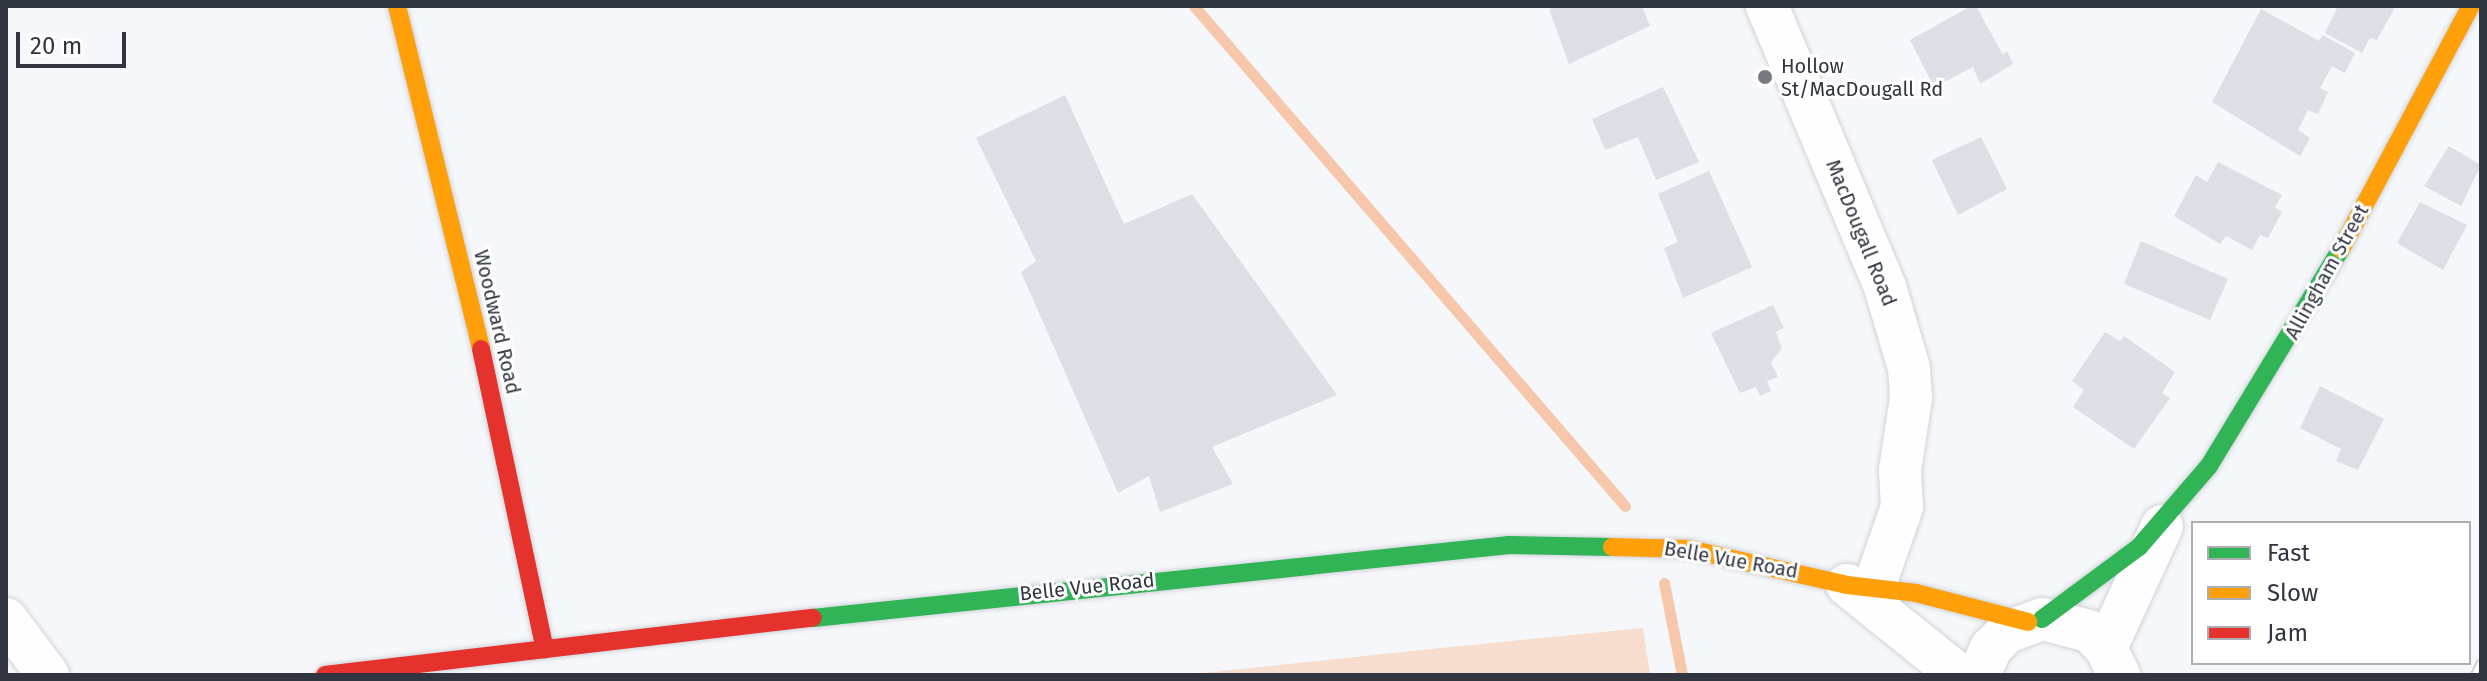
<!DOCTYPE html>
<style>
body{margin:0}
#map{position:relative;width:2487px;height:681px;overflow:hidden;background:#f5f7fa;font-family:"Fira Sans",sans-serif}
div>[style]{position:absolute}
.green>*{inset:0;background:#f7ddcd}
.stream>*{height:11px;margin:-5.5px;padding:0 5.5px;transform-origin:5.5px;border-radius:5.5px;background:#f6c7aa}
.building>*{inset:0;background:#dcdfe5}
.roads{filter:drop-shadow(0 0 2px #d0d3d8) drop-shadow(0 0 2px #d0d3d8)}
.street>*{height:42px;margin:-21px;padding:0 21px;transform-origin:21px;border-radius:21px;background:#fefefe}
.fast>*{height:18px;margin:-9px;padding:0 9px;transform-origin:9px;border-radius:9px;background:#30b455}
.slow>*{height:18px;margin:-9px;padding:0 9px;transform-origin:9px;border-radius:9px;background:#ff9f0a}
.jam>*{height:18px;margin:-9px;padding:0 9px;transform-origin:9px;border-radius:9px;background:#e5322d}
.rail>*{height:9px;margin-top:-4.5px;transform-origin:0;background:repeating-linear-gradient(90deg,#fff 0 18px,#cdcdcf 0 36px);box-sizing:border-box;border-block:2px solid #cdcdcf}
.dots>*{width:22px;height:22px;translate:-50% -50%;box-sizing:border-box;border:4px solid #fff;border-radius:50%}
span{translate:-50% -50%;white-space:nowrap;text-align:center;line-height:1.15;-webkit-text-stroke:6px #fff;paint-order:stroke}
.poi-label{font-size:20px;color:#31353f}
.left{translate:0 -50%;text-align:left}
.street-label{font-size:20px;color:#31353f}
.frame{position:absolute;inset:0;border:8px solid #31353f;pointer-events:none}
.legend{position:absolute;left:2191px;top:521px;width:280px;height:144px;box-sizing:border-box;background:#fff;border:2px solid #adaeb2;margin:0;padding:10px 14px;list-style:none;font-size:24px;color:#31353f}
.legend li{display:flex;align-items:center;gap:16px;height:40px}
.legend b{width:40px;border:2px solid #adaeb2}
.scale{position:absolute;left:16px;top:32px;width:110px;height:36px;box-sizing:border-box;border:4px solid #31353f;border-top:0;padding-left:10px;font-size:24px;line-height:28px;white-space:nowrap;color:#31353f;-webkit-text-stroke:6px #fff;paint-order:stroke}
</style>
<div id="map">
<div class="green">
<i style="clip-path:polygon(1643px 628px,1650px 675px,1185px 675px,1431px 649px)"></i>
</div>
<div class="stream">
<i style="left:1194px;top:6px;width:660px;rotate:49.24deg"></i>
<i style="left:1664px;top:583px;width:94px;rotate:78.9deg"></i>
</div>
<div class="building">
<i style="clip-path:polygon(1557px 6px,1642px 6px,1650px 26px,1569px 64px,1549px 9px)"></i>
<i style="clip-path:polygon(1971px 6px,1976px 6px,2003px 55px,2007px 51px,2013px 64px,1980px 84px,1973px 67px,1934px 87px,1910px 40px)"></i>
<i style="clip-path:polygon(2338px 6px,2389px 6px,2394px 9px,2377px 40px,2370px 38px,2362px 53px,2325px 33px)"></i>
<i style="clip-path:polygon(2261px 9px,2319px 41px,2323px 35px,2355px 53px,2345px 73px,2332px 66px,2320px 88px,2328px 92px,2318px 114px,2308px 110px,2298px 130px,2310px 138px,2300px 156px,2212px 102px)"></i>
<i style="clip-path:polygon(1663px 87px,1699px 162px,1656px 180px,1638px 137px,1605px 150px,1592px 119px)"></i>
<i style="clip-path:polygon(1065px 95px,1124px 224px,1192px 194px,1337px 395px,1212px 447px,1233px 484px,1160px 512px,1149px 476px,1118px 493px,1021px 272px,1036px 261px,976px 138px)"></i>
<i style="clip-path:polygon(1981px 137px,2007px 189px,1958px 215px,1932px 160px)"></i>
<i style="clip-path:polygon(2449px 146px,2481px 165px,2461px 206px,2424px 186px)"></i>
<i style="clip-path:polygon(2218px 162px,2282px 195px,2275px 207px,2282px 212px,2268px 238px,2260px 235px,2252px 250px,2226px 236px,2220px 244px,2174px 216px,2196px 175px,2207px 182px)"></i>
<i style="clip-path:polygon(1709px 171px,1752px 267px,1683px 298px,1664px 248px,1678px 242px,1658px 194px)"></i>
<i style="clip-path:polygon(2420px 202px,2467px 225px,2443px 270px,2397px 243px)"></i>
<i style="clip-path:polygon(2141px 241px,2228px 279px,2210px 320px,2124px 284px)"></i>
<i style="clip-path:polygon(1773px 305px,1784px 328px,1776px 332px,1782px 348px,1771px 362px,1778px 377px,1767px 381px,1771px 391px,1760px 396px,1756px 387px,1740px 393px,1711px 333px)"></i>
<i style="clip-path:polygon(2105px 332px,2120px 341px,2124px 336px,2175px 372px,2162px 393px,2170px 398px,2134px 449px,2073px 407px,2084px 390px,2072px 381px)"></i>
<i style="clip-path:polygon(2320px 386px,2384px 419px,2358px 470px,2336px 461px,2341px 449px,2300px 428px)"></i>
</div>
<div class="roads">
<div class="street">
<i style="left:1767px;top:6px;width:305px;rotate:67.2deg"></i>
<i style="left:1885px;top:287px;width:84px;rotate:73.5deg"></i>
<i style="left:1909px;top:368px;width:30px;rotate:86deg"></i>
<i style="left:1911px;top:398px;width:73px;rotate:98.7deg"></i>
<i style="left:1900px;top:470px;width:37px;rotate:87deg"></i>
<i style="left:1902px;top:507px;width:100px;rotate:109.3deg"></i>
<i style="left:1847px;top:585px;width:144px;rotate:38.8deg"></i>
<i style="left:6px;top:619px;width:70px;rotate:53.1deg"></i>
<i style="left:2106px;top:648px;width:134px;rotate:-65.3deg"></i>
<i style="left:1979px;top:675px;width:30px;rotate:-66deg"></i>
<i style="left:1991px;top:648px;width:23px;rotate:-45deg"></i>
<i style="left:2007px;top:632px;width:37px;rotate:-20deg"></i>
<i style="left:2042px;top:619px;width:49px;rotate:14.3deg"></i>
<i style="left:2089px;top:631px;width:24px;rotate:45deg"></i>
<i style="left:2106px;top:648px;width:30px;rotate:64deg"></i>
</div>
<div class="fast">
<i style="left:813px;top:618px;width:700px;rotate:-5.99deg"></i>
<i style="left:1509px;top:545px;width:103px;rotate:1.1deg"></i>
<i style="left:2042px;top:619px;width:121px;rotate:-36.6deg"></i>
<i style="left:2139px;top:547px;width:107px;rotate:-49.2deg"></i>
<i style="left:2209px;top:466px;width:254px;rotate:-58.7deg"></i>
</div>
<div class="slow">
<i style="left:397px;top:6px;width:353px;rotate:76.2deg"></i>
<i style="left:2341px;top:249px;width:276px;rotate:-61.9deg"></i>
<i style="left:1612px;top:547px;width:77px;rotate:1.5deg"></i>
<i style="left:1689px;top:549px;width:162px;rotate:12.8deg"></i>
<i style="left:1847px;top:585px;width:69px;rotate:6.6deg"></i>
<i style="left:1916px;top:593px;width:116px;rotate:14.5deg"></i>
</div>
<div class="jam">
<i style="left:481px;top:349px;width:307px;rotate:78deg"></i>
<i style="left:325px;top:675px;width:491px;rotate:-6.7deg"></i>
</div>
</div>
<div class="rail">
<i style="left:2474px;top:675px;width:16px;rotate:-63deg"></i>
</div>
<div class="dots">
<i style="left:1765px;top:77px;background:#767980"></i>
</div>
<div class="poi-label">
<span class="left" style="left:1781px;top:78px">Hollow<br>St/MacDougall Rd</span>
</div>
<div class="street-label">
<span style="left:1861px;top:233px;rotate:68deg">MacDougall Road</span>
<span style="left:2327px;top:272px;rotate:-61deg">Allingham Street</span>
<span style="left:497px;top:322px;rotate:77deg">Woodward Road</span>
<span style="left:1731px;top:560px;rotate:10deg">Belle Vue Road</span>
<span style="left:1087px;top:587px;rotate:-6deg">Belle Vue Road</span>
</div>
<div class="frame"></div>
<ul class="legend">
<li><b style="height:10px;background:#30b455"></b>Fast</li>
<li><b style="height:10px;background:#ff9f0a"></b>Slow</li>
<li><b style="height:10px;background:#e5322d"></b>Jam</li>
</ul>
<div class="scale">20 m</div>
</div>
